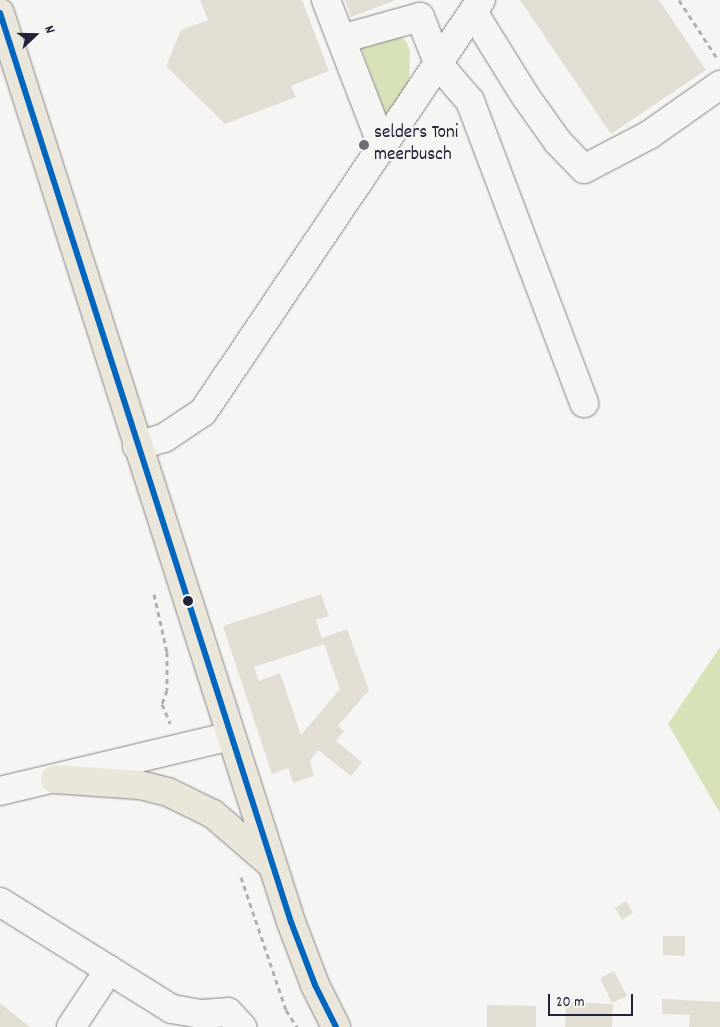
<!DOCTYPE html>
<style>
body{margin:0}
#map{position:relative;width:720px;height:1027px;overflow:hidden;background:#f5f5f3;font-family:Dekko,sans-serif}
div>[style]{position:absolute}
.green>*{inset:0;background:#d8e2b8}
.building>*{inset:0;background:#e3ded4}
.path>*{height:3px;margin-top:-1.5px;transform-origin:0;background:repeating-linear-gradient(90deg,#b0b0b2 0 5px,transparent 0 9px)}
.roads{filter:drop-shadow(0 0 1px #858589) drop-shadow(0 0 1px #858589)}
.minor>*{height:28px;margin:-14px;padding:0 14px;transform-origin:14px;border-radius:14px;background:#f5f5f3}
.major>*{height:28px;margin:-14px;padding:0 14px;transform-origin:14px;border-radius:14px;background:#eae7da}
.bus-1>*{height:6px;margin:-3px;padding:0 3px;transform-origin:3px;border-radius:3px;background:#0065bd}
.dots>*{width:14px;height:14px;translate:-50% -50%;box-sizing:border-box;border:2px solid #f6f6f2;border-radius:50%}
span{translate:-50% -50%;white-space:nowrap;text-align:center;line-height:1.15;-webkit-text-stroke:4.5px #f6f6f2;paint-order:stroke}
.poi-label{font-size:19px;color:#22223b}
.left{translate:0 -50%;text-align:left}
.north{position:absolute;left:10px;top:10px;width:50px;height:50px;-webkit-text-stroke:4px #f6f6f2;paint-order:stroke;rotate:69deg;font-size:14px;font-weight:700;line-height:20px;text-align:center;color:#22223b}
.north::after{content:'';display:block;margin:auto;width:18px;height:22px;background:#22223b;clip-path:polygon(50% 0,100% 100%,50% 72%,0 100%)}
.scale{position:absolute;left:548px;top:994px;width:85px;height:22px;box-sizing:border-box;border:2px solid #22223b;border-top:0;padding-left:6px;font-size:15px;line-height:18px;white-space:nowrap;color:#22223b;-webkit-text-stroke:4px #f6f6f2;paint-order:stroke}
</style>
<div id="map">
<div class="green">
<i style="clip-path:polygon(397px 34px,406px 41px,410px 51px,409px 89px,387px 119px,358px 38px)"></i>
<i style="clip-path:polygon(720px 647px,720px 813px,668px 724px)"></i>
</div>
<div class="building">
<i style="clip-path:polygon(200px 0,302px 0,329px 71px,291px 86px,296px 97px,225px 124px,166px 66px,181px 30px,208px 20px)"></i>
<i style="clip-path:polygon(345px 0,396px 0,351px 17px)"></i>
<i style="clip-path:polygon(520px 0,659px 0,706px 70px,611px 134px)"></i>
<i style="clip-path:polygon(evenodd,321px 594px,329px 616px,316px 620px,322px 638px,347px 629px,369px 690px,338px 726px,344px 731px,336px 741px,362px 762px,351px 776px,318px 750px,310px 761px,314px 776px,293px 783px,288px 768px,272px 774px,223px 626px,321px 594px,324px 644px,340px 689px,301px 735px,280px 673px,259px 681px,254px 667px,324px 644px)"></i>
<i style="clip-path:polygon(626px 901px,633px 913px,622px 920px,615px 908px)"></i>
<i style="clip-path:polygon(663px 936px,685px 936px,685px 956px,663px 955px)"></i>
<i style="clip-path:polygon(614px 971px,627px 996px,612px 1003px,600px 978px)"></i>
<i style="clip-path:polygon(662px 999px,720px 1002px,720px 1027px,689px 1027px,690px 1015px,662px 1014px)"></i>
<i style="clip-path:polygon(566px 1002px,613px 1004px,612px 1027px,565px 1027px)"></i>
<i style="clip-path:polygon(0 1003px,30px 1027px,0 1027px)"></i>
<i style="clip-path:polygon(487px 1005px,536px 1006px,536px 1027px,487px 1027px)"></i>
</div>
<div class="path">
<i style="left:679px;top:0;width:69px;rotate:56.8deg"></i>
<i style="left:154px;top:594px;width:59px;rotate:77.4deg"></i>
<i style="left:167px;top:652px;width:38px;rotate:90deg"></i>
<i style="left:167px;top:690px;width:15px;rotate:110deg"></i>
<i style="left:162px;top:704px;width:21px;rotate:67deg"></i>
<i style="left:241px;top:877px;width:140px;rotate:71.3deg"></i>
<i style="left:286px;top:1010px;width:20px;rotate:57deg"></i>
</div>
<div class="roads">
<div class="minor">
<i style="left:326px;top:0;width:159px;rotate:68.9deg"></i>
<i style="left:473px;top:12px;width:100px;rotate:58.1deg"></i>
<i style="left:526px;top:97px;width:55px;rotate:54.6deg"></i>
<i style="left:558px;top:142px;width:37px;rotate:46deg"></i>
<i style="left:584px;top:169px;width:73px;rotate:-27.6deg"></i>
<i style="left:649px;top:135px;width:87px;rotate:-35.2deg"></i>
<i style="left:341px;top:39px;width:82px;rotate:-15.6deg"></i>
<i style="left:420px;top:17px;width:52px;rotate:68.4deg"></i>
<i style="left:439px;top:65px;width:48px;rotate:49.3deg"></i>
<i style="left:470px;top:101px;width:323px;rotate:69.3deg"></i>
<i style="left:137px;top:446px;width:28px;rotate:-17deg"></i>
<i style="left:164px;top:438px;width:47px;rotate:-33.7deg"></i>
<i style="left:203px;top:412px;width:497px;rotate:-56deg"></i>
<i style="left:0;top:791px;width:236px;rotate:-13.4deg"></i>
<i style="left:0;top:902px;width:203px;rotate:31.9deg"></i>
<i style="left:172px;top:1009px;width:29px;rotate:10deg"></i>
<i style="left:201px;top:1014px;width:27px;rotate:-4deg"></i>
<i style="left:228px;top:1012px;width:21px;rotate:47deg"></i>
<i style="left:71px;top:1027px;width:69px;rotate:-56.3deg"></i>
</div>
<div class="major">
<i style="left:0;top:13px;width:954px;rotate:72.25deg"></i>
<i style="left:291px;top:922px;width:67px;rotate:69.1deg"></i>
<i style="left:315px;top:985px;width:47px;rotate:63.4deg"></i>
<i style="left:55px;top:779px;width:85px;rotate:4deg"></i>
<i style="left:140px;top:785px;width:29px;rotate:14deg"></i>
<i style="left:168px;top:792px;width:50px;rotate:26.1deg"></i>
<i style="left:213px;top:814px;width:78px;rotate:40.8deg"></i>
</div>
</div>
<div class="bus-1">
<i style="left:0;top:13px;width:954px;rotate:72.25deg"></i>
<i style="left:291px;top:922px;width:67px;rotate:69.1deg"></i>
<i style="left:315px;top:985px;width:47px;rotate:63.4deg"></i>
</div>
<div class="dots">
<i style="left:364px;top:145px;background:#6c6c7b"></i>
<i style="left:188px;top:601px;background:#22223b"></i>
</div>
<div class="poi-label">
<span class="left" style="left:374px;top:145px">selders Toni<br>meerbusch</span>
</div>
<div class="north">N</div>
<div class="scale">20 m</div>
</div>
